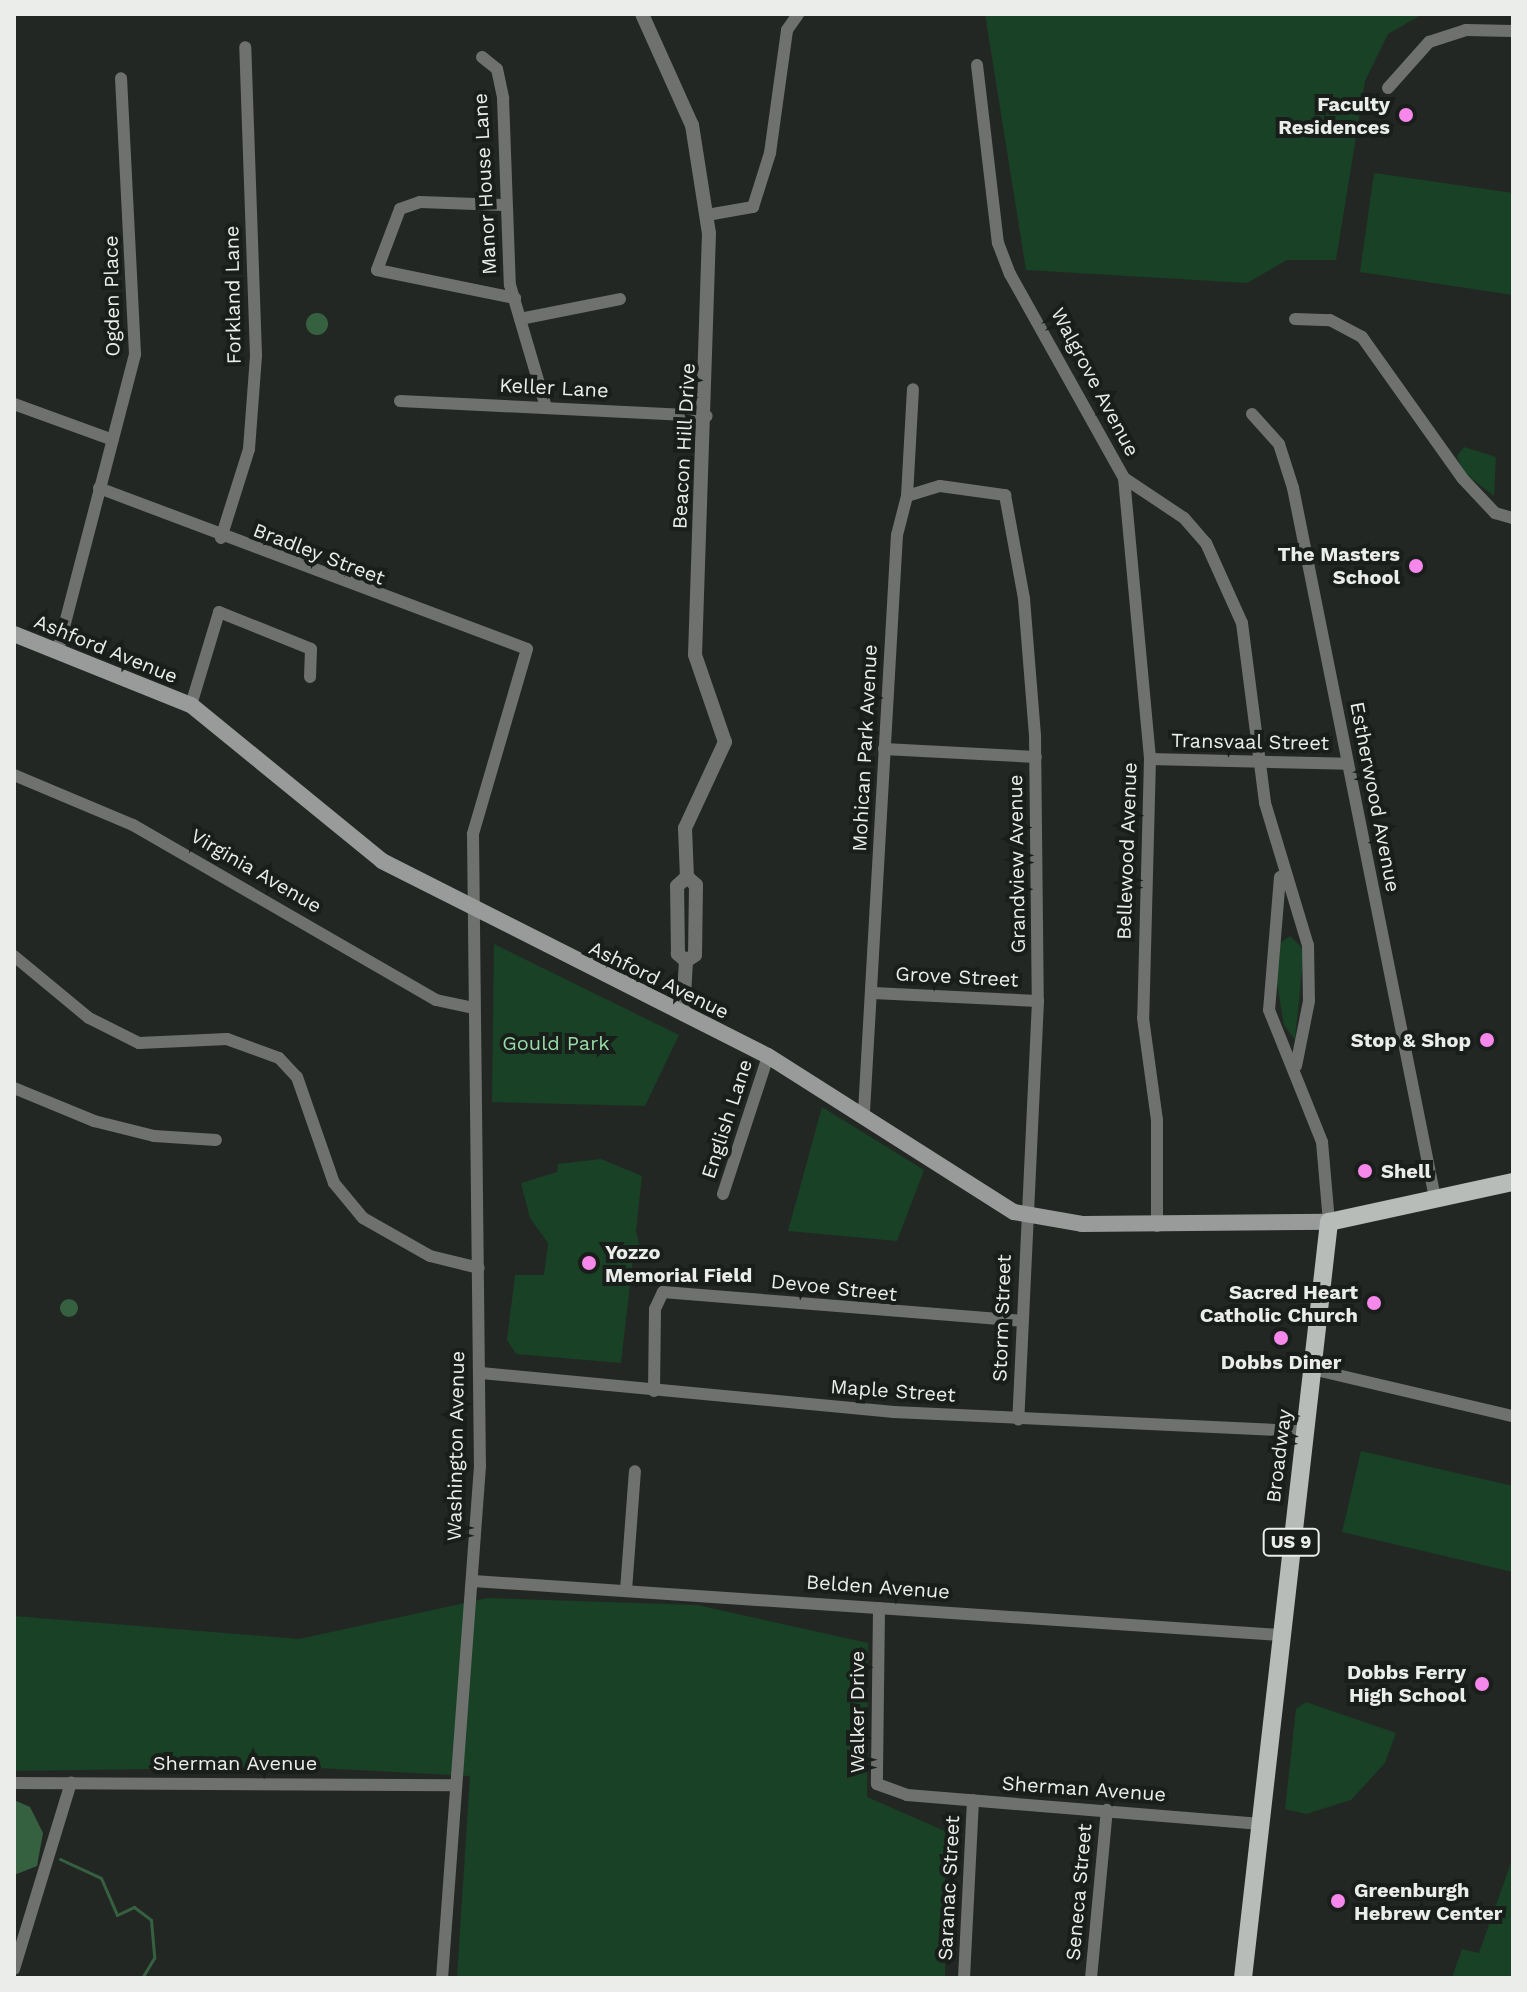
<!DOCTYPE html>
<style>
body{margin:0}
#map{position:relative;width:1527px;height:1992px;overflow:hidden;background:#232724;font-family:"Work Sans",sans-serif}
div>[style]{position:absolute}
.green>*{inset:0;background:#184125}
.water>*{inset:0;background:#366141}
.round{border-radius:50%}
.stream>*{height:3px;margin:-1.5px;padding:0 1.5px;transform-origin:1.5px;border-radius:1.5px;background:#366141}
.minor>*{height:12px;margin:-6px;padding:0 6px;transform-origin:6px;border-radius:6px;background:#6f716f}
.tertiary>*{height:14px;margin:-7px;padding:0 7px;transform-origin:7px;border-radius:7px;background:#6f716f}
.secondary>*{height:16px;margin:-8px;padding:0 8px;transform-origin:8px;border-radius:8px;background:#989b99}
.primary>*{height:18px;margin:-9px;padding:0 9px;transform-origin:9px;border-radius:9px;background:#b8bcb9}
.dots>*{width:22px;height:22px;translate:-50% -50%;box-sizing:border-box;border:4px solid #1a1e1b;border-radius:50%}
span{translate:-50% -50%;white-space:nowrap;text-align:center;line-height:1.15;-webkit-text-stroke:8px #1a1e1b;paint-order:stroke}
.shield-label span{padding:2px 6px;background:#1a1e1b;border:2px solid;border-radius:6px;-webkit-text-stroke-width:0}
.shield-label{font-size:18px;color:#ebedeb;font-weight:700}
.poi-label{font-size:20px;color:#ebedeb;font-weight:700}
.right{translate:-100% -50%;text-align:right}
.left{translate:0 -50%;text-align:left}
.street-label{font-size:20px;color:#ebedeb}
.park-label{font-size:20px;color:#97dca8}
.frame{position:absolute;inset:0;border:16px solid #ebedeb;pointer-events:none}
</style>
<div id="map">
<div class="green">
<i style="clip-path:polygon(985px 14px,1423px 14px,1388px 34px,1365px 81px,1336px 260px,1287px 260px,1247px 283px,1026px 270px)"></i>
<i style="clip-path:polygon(1374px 173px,1513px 193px,1513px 295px,1360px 272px)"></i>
<i style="clip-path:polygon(1464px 447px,1496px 457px,1494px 496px,1463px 472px,1457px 456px)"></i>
<i style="clip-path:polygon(1290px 936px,1304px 950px,1295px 1040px,1284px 1025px,1276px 977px,1280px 943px)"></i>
<i style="clip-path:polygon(494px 944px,679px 1035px,645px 1106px,492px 1102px)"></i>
<i style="clip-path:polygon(822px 1107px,924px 1170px,897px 1241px,788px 1231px)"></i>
<i style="clip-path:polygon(601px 1159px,642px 1176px,636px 1231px,642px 1255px,633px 1258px,621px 1363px,516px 1354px,507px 1340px,515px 1275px,544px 1275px,548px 1243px,530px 1218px,521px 1183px,557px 1172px,558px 1164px)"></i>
<i style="clip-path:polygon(1361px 1451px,1513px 1486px,1513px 1572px,1342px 1532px)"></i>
<i style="clip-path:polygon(488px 1598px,697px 1605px,868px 1643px,867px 1797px,945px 1831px,945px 1978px,457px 1978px,470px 1776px,300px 1767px,14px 1771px,14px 1616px,299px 1639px)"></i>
<i style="clip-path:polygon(1306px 1702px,1396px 1733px,1385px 1763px,1351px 1800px,1306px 1814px,1285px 1809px,1296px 1709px)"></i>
<i style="clip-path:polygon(1513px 1857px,1513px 1978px,1452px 1978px,1462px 1949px,1479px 1953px)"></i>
</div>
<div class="water">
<i class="round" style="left:306px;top:313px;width:22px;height:22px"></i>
<i class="round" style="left:60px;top:1299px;width:18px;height:18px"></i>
<i style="clip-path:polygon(14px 1800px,30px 1807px,43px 1833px,37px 1866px,14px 1875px)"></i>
</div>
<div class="stream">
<i style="left:60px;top:1859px;width:45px;rotate:24.9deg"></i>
<i style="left:101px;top:1878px;width:40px;rotate:66.6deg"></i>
<i style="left:117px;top:1915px;width:19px;rotate:-25deg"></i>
<i style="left:134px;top:1907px;width:21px;rotate:37deg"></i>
<i style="left:151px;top:1920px;width:38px;rotate:85deg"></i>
<i style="left:154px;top:1958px;width:23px;rotate:121deg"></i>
</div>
<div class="minor">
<i style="left:482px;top:57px;width:19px;rotate:39deg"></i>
<i style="left:497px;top:69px;width:30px;rotate:78deg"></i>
<i style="left:503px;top:98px;width:187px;rotate:87.9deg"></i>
<i style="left:510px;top:285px;width:127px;rotate:73.6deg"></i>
<i style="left:977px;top:65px;width:179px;rotate:83.3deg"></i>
<i style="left:998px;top:243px;width:33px;rotate:69deg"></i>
<i style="left:1010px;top:274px;width:234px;rotate:60.8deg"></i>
<i style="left:1124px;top:478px;width:72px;rotate:33.7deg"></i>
<i style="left:1184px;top:518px;width:33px;rotate:49deg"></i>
<i style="left:1206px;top:543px;width:88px;rotate:65.8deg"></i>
<i style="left:1242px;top:623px;width:181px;rotate:82.7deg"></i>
<i style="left:1265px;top:803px;width:148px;rotate:73.2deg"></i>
<i style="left:1308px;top:945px;width:56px;rotate:89deg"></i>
<i style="left:1309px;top:1001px;width:66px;rotate:101.3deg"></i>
<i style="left:1388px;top:88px;width:62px;rotate:-48.3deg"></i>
<i style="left:1429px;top:42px;width:39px;rotate:-18deg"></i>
<i style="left:1466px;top:30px;width:47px;rotate:1.2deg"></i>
<i style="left:503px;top:205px;width:83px;rotate:-177.9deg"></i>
<i style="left:420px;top:202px;width:21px;rotate:161deg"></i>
<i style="left:400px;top:209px;width:65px;rotate:110.7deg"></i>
<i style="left:377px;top:270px;width:141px;rotate:11.5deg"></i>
<i style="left:707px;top:215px;width:47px;rotate:-9.9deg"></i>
<i style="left:753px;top:207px;width:57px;rotate:-72.5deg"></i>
<i style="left:770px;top:153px;width:124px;rotate:-82.1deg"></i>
<i style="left:787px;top:30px;width:19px;rotate:-55deg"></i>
<i style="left:520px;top:319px;width:102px;rotate:-11.3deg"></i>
<i style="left:1295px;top:319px;width:35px;rotate:2deg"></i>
<i style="left:1330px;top:320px;width:36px;rotate:28deg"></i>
<i style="left:1362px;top:337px;width:174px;rotate:54.6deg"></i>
<i style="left:1463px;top:479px;width:47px;rotate:46.7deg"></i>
<i style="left:1495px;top:513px;width:19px;rotate:16deg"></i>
<i style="left:400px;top:401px;width:307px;rotate:2.8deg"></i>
<i style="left:14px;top:404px;width:105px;rotate:20deg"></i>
<i style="left:1252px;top:414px;width:40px;rotate:48deg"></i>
<i style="left:1279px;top:444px;width:46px;rotate:72.3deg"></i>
<i style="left:1293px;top:488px;width:724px;rotate:78.69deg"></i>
<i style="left:1124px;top:478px;width:282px;rotate:84.7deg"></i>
<i style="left:1150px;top:759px;width:259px;rotate:91.5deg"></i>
<i style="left:1143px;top:1018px;width:103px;rotate:82.2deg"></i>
<i style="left:1157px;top:1120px;width:106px;rotate:90deg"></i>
<i style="left:99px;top:488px;width:457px;rotate:20.6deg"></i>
<i style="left:527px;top:649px;width:193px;rotate:106.3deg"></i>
<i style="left:473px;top:834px;width:632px;rotate:89.37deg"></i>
<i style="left:480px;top:1466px;width:513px;rotate:94.24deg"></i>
<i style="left:907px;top:496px;width:34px;rotate:-17deg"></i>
<i style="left:940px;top:486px;width:66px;rotate:7.9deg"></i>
<i style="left:1005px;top:495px;width:106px;rotate:79.6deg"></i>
<i style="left:1024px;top:599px;width:136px;rotate:85.4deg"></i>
<i style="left:1035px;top:735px;width:266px;rotate:89.4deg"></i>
<i style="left:1038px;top:1001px;width:419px;rotate:92.7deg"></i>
<i style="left:221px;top:538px;width:93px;rotate:-72.5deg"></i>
<i style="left:249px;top:449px;width:94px;rotate:-85.7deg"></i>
<i style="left:256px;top:355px;width:308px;rotate:-92deg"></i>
<i style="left:58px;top:650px;width:306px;rotate:-75.4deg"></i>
<i style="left:135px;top:354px;width:276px;rotate:-92.9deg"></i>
<i style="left:191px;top:705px;width:97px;rotate:-73.2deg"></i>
<i style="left:219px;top:612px;width:99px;rotate:21.9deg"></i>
<i style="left:311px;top:649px;width:28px;rotate:92deg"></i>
<i style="left:884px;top:749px;width:152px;rotate:3deg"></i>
<i style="left:1150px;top:759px;width:198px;rotate:1.4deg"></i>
<i style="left:14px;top:775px;width:129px;rotate:22.8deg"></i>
<i style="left:133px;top:825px;width:350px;rotate:30deg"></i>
<i style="left:436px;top:1000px;width:39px;rotate:12deg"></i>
<i style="left:1280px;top:877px;width:133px;rotate:94.7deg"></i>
<i style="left:1269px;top:1010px;width:142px;rotate:68.1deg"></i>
<i style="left:1322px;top:1142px;width:80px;rotate:85deg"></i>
<i style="left:14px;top:956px;width:97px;rotate:39.6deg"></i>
<i style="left:89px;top:1018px;width:56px;rotate:26.6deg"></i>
<i style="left:139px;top:1043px;width:88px;rotate:-2.6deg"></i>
<i style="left:227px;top:1039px;width:55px;rotate:20.1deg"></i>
<i style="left:279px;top:1058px;width:26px;rotate:47deg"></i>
<i style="left:297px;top:1077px;width:112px;rotate:70.8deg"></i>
<i style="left:334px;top:1183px;width:45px;rotate:50.4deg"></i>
<i style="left:363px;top:1218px;width:77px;rotate:29.6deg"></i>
<i style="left:430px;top:1256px;width:50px;rotate:13.8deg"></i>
<i style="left:873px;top:993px;width:165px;rotate:2.8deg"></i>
<i style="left:14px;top:1088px;width:87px;rotate:22.4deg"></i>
<i style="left:94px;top:1121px;width:62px;rotate:14deg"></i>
<i style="left:154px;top:1136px;width:62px;rotate:3.7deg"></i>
<i style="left:864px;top:1112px;width:578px;rotate:-86.73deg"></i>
<i style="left:897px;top:535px;width:40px;rotate:-75.6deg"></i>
<i style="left:907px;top:496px;width:107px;rotate:-86.8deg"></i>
<i style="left:723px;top:1194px;width:145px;rotate:-71.9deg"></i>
<i style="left:1312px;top:1369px;width:206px;rotate:13.2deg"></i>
<i style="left:481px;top:1373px;width:415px;rotate:5.4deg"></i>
<i style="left:894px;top:1412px;width:410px;rotate:2.7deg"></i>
<i style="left:654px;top:1391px;width:82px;rotate:-89.3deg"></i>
<i style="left:655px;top:1309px;width:19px;rotate:-65deg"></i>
<i style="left:663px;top:1292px;width:360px;rotate:4.6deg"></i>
<i style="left:473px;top:1581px;width:809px;rotate:3.83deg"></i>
<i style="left:626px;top:1590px;width:119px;rotate:-85.7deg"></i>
<i style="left:879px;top:1608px;width:176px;rotate:90.7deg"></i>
<i style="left:877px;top:1784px;width:32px;rotate:20deg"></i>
<i style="left:907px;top:1795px;width:352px;rotate:4.7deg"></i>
<i style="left:14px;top:1783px;width:441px;rotate:0.3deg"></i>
<i style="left:14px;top:1969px;width:195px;rotate:-73deg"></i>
<i style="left:964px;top:1978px;width:178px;rotate:-87.1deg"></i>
<i style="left:1091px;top:1978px;width:169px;rotate:-84.6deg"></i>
</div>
<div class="tertiary">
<i style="left:642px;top:14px;width:122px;rotate:65.8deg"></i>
<i style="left:692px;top:125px;width:109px;rotate:81.1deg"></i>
<i style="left:709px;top:233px;width:422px;rotate:91.9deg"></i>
<i style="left:695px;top:655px;width:92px;rotate:71deg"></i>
<i style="left:725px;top:742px;width:95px;rotate:114.9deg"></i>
<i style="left:685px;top:828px;width:49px;rotate:87.7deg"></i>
<i style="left:687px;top:877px;width:12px;rotate:42deg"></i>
<i style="left:696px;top:885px;width:70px;rotate:90.8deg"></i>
<i style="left:695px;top:955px;width:11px;rotate:146deg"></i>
<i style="left:683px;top:1014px;width:53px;rotate:-86.8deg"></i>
<i style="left:686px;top:961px;width:11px;rotate:-139deg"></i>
<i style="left:678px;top:954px;width:68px;rotate:-90.8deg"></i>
<i style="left:677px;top:886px;width:13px;rotate:-42deg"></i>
</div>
<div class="secondary">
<i style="left:14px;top:634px;width:191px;rotate:21.9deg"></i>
<i style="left:191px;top:705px;width:247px;rotate:39.2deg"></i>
<i style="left:382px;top:861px;width:432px;rotate:26.8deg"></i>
<i style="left:768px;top:1056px;width:291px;rotate:32.4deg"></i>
<i style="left:1014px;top:1212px;width:69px;rotate:10deg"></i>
<i style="left:1082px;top:1224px;width:247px;rotate:-0.5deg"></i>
</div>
<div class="primary">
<i style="left:1243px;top:1978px;width:761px;rotate:-83.51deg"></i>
<i style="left:1329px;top:1222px;width:188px;rotate:-12.3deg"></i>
</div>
<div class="dots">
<i style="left:1406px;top:115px;background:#f788eb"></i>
<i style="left:1416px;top:566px;background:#f788eb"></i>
<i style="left:1487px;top:1040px;background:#f788eb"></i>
<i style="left:1365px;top:1171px;background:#f788eb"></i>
<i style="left:589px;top:1263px;background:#f788eb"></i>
<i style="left:1374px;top:1303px;background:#f788eb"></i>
<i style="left:1281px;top:1338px;background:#f788eb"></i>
<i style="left:1482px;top:1684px;background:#f788eb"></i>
<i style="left:1338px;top:1901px;background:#f788eb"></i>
</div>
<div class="shield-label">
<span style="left:1291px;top:1542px">US 9</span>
</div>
<div class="poi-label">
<span class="right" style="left:1390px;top:116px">Faculty<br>Residences</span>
<span class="right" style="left:1400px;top:566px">The Masters<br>School</span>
<span class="right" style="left:1471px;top:1040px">Stop &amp; Shop</span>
<span class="left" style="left:1381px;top:1171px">Shell</span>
<span class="left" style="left:605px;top:1264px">Yozzo<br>Memorial Field</span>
<span class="right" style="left:1358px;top:1304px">Sacred Heart<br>Catholic Church</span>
<span style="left:1281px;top:1362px">Dobbs Diner</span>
<span class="right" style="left:1466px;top:1684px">Dobbs Ferry<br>High School</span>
<span class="left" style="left:1354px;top:1902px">Greenburgh<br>Hebrew Center</span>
</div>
<div class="street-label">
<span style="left:485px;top:184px;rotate:-93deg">Manor House Lane</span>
<span style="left:233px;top:295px;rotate:-91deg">Forkland Lane</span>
<span style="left:112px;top:296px;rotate:-91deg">Ogden Place</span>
<span style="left:1095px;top:382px;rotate:62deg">Walgrove Avenue</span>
<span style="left:554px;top:388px;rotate:3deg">Keller Lane</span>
<span style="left:684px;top:446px;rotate:-87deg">Beacon Hill Drive</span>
<span style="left:319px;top:554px;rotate:21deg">Bradley Street</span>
<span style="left:106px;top:649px;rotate:22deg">Ashford Avenue</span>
<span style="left:1250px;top:742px;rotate:1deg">Transvaal Street</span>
<span style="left:865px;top:748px;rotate:-87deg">Mohican Park Avenue</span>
<span style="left:1375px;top:797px;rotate:79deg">Estherwood Avenue</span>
<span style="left:1127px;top:851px;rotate:-88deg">Bellewood Avenue</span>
<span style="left:1017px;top:864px;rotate:-91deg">Grandview Avenue</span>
<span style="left:256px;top:871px;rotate:30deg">Virginia Avenue</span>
<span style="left:957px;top:977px;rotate:3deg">Grove Street</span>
<span style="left:659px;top:980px;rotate:26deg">Ashford Avenue</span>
<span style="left:727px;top:1119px;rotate:-72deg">English Lane</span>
<span style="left:834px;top:1288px;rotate:6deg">Devoe Street</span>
<span style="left:1002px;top:1318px;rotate:-88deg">Storm Street</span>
<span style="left:893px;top:1391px;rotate:4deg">Maple Street</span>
<span style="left:456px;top:1446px;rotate:-89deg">Washington Avenue</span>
<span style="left:1279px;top:1456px;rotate:-83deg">Broadway</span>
<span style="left:878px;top:1587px;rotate:4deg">Belden Avenue</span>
<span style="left:857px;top:1712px;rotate:-90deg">Walker Drive</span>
<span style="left:235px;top:1763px">Sherman Avenue</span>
<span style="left:1084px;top:1789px;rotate:4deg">Sherman Avenue</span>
<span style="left:949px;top:1888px;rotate:-87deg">Saranac Street</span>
<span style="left:1079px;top:1892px;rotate:-85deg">Seneca Street</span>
</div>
<div class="park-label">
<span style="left:556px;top:1043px">Gould Park</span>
</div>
<div class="frame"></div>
</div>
